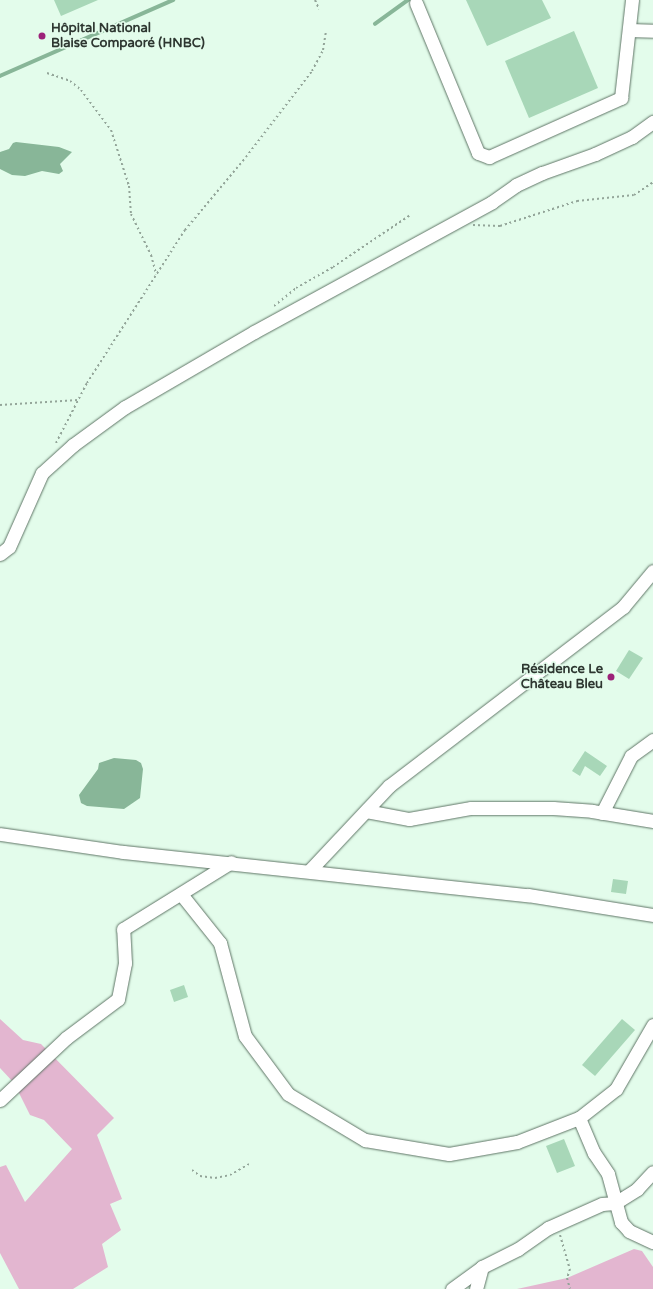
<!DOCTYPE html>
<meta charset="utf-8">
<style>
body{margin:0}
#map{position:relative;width:653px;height:1289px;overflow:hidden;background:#e3fceb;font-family:"Varela Round",sans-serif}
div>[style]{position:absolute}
.green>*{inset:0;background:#e3b6d0}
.water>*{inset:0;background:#88b698}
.stream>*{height:3.5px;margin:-1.75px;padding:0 1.75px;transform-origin:1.75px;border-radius:1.75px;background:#88b698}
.building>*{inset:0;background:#a8d7b8}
.path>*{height:2px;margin-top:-1px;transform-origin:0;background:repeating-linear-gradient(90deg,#93a599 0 2px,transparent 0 5px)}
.roads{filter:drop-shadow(0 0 1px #5f7566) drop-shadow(0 0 1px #5f7566)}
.minor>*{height:13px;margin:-6.5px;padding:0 6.5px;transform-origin:6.5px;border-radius:6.5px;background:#fff}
.dots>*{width:11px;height:11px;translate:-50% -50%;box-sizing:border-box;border:2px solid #e3fceb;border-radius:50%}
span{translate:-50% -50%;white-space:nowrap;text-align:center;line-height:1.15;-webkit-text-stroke:3.5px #e3fceb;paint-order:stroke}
.poi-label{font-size:13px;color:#2d3630;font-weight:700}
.left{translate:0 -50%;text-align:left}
.right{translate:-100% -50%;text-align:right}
</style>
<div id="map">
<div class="green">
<i style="clip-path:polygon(0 1019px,23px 1040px,41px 1044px,114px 1118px,97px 1135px,122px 1199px,110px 1204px,121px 1230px,102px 1244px,108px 1267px,73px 1289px,19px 1289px,0 1253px,0 1167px,6px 1165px,25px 1202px,72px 1149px,44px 1120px,30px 1115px,14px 1083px,0 1068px)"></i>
<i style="clip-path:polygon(634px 1249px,642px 1251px,653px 1267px,653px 1289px,517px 1289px,567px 1278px)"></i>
</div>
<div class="water">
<i style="clip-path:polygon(16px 142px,59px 147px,72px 152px,60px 164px,63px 171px,59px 174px,42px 171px,25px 176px,12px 175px,0 169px,0 152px,9px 149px,13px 143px)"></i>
<i style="clip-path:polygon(114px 758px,136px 760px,141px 763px,143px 769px,140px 798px,124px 809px,87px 806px,81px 803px,79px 795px,98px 769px,99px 763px)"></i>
</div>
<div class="stream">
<i style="left:375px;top:24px;width:41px;rotate:-36deg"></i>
<i style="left:0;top:76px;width:189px;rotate:-23.7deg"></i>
</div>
<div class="building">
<i style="clip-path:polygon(54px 0,98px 0,61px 16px)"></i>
<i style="clip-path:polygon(466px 0,542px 0,551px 18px,487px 46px)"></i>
<i style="clip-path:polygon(574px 31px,598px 88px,529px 118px,505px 61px)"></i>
<i style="clip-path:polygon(629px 650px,643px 658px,629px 679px,616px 671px)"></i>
<i style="clip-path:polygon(585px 751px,607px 766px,600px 776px,585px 766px,580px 776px,572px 771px)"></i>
<i style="clip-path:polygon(613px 879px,628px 881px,626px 894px,611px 892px)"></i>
<i style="clip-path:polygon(184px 985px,188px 997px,174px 1002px,170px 990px)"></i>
<i style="clip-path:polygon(622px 1019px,635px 1030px,595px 1076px,582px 1065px)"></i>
<i style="clip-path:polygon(564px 1139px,575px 1166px,557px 1173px,546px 1146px)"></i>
</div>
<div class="path">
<i style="left:315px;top:0;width:10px;rotate:66deg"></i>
<i style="left:47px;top:73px;width:24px;rotate:19deg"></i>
<i style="left:70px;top:81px;width:14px;rotate:39deg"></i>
<i style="left:81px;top:90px;width:50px;rotate:53.1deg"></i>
<i style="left:111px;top:130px;width:59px;rotate:72.2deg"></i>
<i style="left:129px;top:186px;width:28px;rotate:86deg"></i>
<i style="left:131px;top:214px;width:46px;rotate:64deg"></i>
<i style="left:151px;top:255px;width:20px;rotate:75deg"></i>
<i style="left:473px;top:225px;width:27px;rotate:2deg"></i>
<i style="left:500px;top:226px;width:81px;rotate:-18deg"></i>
<i style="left:577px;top:201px;width:57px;rotate:-6deg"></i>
<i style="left:634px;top:195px;width:23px;rotate:-34deg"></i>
<i style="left:274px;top:306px;width:28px;rotate:-39deg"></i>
<i style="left:296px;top:288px;width:43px;rotate:-29.6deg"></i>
<i style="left:333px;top:267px;width:92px;rotate:-33.9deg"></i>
<i style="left:0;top:405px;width:78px;rotate:-3.7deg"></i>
<i style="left:56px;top:443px;width:68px;rotate:-62.7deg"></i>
<i style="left:87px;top:383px;width:182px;rotate:-57.4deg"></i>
<i style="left:185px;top:230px;width:95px;rotate:-50.1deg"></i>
<i style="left:246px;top:157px;width:108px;rotate:-52.5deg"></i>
<i style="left:312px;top:71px;width:24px;rotate:-62deg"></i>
<i style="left:323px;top:50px;width:20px;rotate:-81deg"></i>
<i style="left:192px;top:1170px;width:10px;rotate:37deg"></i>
<i style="left:200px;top:1176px;width:15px;rotate:8deg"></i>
<i style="left:215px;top:1178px;width:15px;rotate:-11deg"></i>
<i style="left:230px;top:1175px;width:22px;rotate:-30deg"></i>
<i style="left:560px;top:1235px;width:35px;rotate:74deg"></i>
<i style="left:570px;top:1269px;width:9px;rotate:108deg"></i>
<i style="left:567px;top:1278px;width:11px;rotate:75deg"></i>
</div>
<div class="roads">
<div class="minor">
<i style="left:416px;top:3px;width:162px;rotate:67.5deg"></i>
<i style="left:478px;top:153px;width:12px;rotate:20deg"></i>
<i style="left:489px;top:157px;width:145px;rotate:-24.1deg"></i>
<i style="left:621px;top:98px;width:99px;rotate:-83.6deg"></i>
<i style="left:629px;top:30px;width:24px;rotate:2deg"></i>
<i style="left:0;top:554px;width:11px;rotate:-38deg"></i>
<i style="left:9px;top:547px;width:81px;rotate:-66deg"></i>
<i style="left:42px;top:473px;width:42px;rotate:-42.1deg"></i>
<i style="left:73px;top:445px;width:64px;rotate:-36.2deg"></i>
<i style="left:125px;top:407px;width:149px;rotate:-30.2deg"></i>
<i style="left:254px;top:332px;width:271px;rotate:-28.6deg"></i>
<i style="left:492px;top:202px;width:29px;rotate:-35deg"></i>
<i style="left:516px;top:185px;width:29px;rotate:-25deg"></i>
<i style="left:542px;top:173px;width:56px;rotate:-19.7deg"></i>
<i style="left:595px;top:154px;width:41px;rotate:-24.7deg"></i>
<i style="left:632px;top:137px;width:26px;rotate:-36deg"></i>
<i style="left:366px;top:811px;width:44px;rotate:10.5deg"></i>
<i style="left:409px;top:819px;width:63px;rotate:-10.1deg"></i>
<i style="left:471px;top:808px;width:82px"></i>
<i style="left:553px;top:808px;width:39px;rotate:4deg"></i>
<i style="left:592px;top:811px;width:62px;rotate:9.3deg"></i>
<i style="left:602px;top:813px;width:64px;rotate:-63deg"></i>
<i style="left:631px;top:756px;width:27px;rotate:-36deg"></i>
<i style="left:0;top:834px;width:124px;rotate:8.3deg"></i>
<i style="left:123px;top:852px;width:407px;rotate:6.1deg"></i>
<i style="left:528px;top:895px;width:127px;rotate:9.1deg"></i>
<i style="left:310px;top:870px;width:115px;rotate:-46.8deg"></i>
<i style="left:389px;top:786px;width:295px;rotate:-37.4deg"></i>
<i style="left:623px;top:607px;width:47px;rotate:-50.2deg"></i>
<i style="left:181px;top:894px;width:63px;rotate:51.5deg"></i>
<i style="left:220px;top:943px;width:96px;rotate:75deg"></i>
<i style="left:245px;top:1036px;width:72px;rotate:53.4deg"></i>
<i style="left:288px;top:1094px;width:90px;rotate:30.9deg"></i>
<i style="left:365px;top:1140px;width:85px;rotate:9.5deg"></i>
<i style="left:449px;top:1154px;width:69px;rotate:-10deg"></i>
<i style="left:517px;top:1142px;width:66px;rotate:-21.2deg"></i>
<i style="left:579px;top:1118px;width:47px;rotate:-38.1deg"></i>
<i style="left:616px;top:1089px;width:74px;rotate:-60deg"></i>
<i style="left:0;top:1100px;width:91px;rotate:-43.2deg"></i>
<i style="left:66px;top:1038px;width:65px;rotate:-36.9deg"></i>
<i style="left:118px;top:999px;width:37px;rotate:-79deg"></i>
<i style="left:125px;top:963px;width:34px;rotate:-93deg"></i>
<i style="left:123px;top:929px;width:127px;rotate:-31.8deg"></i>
<i style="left:579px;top:1118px;width:38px;rotate:67deg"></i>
<i style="left:594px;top:1153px;width:25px;rotate:56deg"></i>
<i style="left:608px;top:1174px;width:50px;rotate:74.8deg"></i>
<i style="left:621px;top:1222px;width:12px;rotate:48deg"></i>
<i style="left:629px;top:1231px;width:26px;rotate:25deg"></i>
<i style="left:452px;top:1289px;width:37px;rotate:-36deg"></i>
<i style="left:482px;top:1267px;width:40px;rotate:-26.6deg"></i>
<i style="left:518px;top:1249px;width:37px;rotate:-35deg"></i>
<i style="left:548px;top:1228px;width:59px;rotate:-24deg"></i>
<i style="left:602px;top:1204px;width:13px;rotate:-4deg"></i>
<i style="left:615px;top:1203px;width:26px;rotate:-32deg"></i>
<i style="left:637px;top:1189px;width:23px;rotate:-47deg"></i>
<i style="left:476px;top:1289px;width:23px;rotate:-75deg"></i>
</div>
</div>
<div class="dots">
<i style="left:42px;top:36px;background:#9c2279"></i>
<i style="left:611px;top:677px;background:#9c2279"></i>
</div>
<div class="poi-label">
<span class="left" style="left:51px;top:36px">Hôpital National<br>Blaise Compaoré (HNBC)</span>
<span class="right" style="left:603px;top:677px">Résidence Le<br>Château Bleu</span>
</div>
</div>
